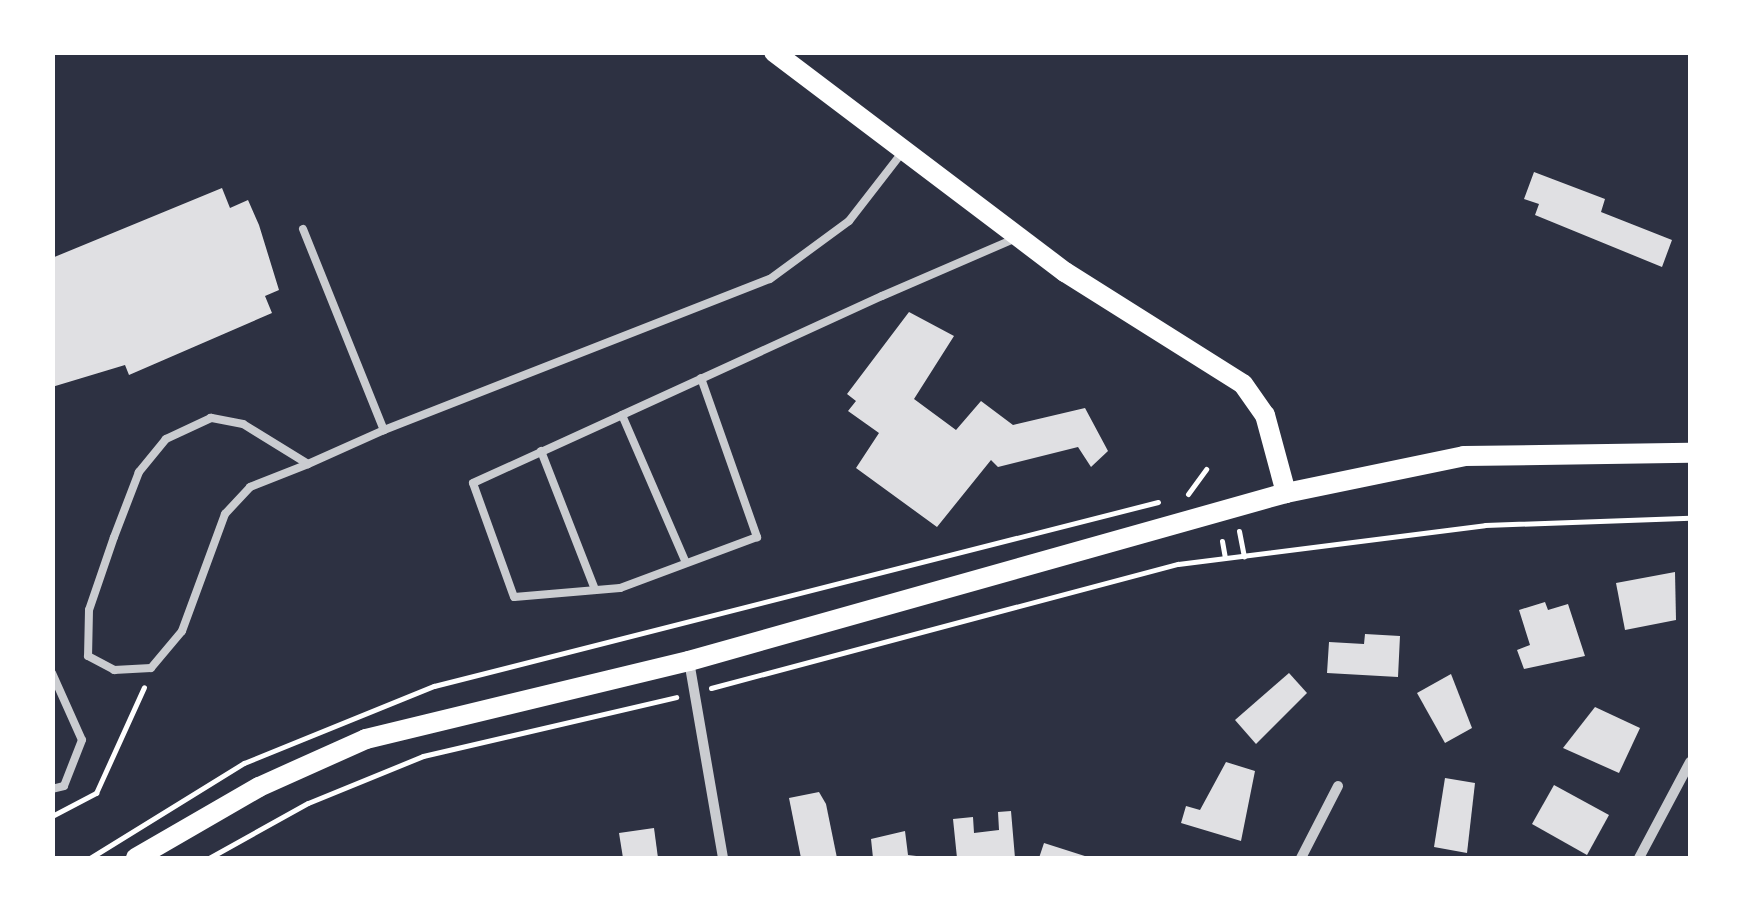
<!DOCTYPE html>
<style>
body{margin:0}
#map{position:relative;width:1743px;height:911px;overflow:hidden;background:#2d3142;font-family:Poppins,sans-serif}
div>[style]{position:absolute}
.building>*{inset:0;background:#e0e0e3}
.path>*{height:5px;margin:-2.5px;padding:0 2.5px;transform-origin:2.5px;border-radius:2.5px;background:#fff}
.service>*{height:8px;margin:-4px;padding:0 4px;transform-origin:4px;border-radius:4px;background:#caccd0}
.minor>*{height:10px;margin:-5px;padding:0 5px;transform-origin:5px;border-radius:5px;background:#caccd0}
.secondary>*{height:20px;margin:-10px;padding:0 10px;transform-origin:10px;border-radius:10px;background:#fff}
span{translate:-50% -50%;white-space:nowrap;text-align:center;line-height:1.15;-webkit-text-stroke:8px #fff;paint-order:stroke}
.frame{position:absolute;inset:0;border:55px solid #fff;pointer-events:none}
</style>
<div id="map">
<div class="building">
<i style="clip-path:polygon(1534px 172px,1605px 199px,1601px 212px,1672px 240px,1662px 267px,1535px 215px,1539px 204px,1524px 199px)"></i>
<i style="clip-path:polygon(222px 188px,230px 208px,248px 200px,259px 225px,279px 290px,265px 296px,272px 313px,129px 375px,125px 365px,52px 387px,52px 258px)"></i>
<i style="clip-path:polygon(909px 312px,954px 336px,914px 399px,956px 430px,981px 401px,1013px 425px,1085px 408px,1108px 451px,1091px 467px,1078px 447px,998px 467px,991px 460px,937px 527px,856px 468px,879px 433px,848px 411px,856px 401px,847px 394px)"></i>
<i style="clip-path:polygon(1675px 572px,1676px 620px,1625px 630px,1616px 583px)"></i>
<i style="clip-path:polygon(1545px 602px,1548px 610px,1568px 604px,1585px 656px,1524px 669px,1517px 650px,1530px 645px,1519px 610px)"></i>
<i style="clip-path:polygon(1365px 634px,1400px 636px,1398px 677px,1327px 673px,1329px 642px,1364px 644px)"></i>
<i style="clip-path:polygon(1289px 673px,1307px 693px,1256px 744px,1235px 720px)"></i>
<i style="clip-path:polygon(1451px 674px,1472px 728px,1445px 743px,1417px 693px)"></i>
<i style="clip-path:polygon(1595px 707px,1640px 728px,1619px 773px,1563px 748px)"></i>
<i style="clip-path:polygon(1226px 762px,1255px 771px,1241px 841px,1181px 823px,1186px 806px,1200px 810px)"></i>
<i style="clip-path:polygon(1445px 778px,1475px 783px,1467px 853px,1434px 847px)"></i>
<i style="clip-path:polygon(1554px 785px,1609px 815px,1587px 855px,1532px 824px)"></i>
<i style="clip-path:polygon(819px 792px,826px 804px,837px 858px,801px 858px,789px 798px)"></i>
<i style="clip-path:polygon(1011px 811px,1015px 858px,957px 858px,953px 819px,973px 817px,974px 833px,999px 830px,998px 812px)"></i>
<i style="clip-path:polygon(654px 828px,658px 858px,623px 858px,619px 833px)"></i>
<i style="clip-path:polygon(905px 831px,908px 855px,933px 858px,873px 858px,871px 839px)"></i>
<i style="clip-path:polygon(1044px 843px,1091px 858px,1039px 858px)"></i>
</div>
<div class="path">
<i style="left:1188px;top:494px;width:31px;rotate:-54deg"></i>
<i style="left:1239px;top:531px;width:26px;rotate:79deg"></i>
<i style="left:1222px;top:541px;width:17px;rotate:80deg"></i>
<i style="left:711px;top:688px;width:483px;rotate:-14.9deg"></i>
<i style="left:1178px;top:564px;width:309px;rotate:-7.2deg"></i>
<i style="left:1485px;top:525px;width:205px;rotate:-2deg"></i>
<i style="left:52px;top:816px;width:50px;rotate:-27.6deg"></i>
<i style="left:96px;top:793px;width:116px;rotate:-65.6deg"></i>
<i style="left:90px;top:858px;width:181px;rotate:-31.7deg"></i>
<i style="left:244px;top:763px;width:205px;rotate:-22.1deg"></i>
<i style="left:434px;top:686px;width:747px;rotate:-14.26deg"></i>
<i style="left:209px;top:858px;width:113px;rotate:-29.1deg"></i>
<i style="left:308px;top:803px;width:124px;rotate:-22.2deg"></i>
<i style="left:423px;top:756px;width:260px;rotate:-13.1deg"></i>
</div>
<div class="service">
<i style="left:303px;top:229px;width:217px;rotate:68.1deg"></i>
<i style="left:384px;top:430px;width:414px;rotate:-21.4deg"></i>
<i style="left:770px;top:279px;width:98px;rotate:-36.3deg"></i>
<i style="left:849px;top:221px;width:90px;rotate:-52.2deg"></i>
<i style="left:701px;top:378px;width:169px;rotate:70.6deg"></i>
<i style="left:757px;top:537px;width:146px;rotate:159.6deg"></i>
<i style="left:620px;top:588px;width:106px;rotate:175.1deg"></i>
<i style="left:514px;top:597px;width:121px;rotate:-109.8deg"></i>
<i style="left:473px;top:483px;width:164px;rotate:-24.5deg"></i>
<i style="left:622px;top:415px;width:286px;rotate:-24.6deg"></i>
<i style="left:882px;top:296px;width:144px;rotate:-23.4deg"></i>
<i style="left:622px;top:415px;width:161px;rotate:66.6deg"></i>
<i style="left:541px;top:451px;width:146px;rotate:68.7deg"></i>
<i style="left:308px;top:464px;width:76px;rotate:-148.4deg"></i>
<i style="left:243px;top:424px;width:33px;rotate:-169deg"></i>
<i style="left:211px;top:418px;width:50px;rotate:155deg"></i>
<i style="left:166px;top:439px;width:43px;rotate:129.3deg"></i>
<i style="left:139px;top:472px;width:70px;rotate:111deg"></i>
<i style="left:114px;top:537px;width:77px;rotate:108.9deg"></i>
<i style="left:89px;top:610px;width:46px;rotate:91.2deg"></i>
<i style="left:88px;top:656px;width:30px;rotate:28deg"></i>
<i style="left:114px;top:670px;width:37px;rotate:-3deg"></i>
<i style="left:151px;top:668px;width:48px;rotate:-50deg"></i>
<i style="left:182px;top:631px;width:125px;rotate:-69.8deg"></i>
<i style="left:225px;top:514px;width:37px;rotate:-47deg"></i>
<i style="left:250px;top:487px;width:62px;rotate:-21.6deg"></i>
<i style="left:308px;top:464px;width:83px;rotate:-24.1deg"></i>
<i style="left:52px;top:673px;width:73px;rotate:65.9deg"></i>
<i style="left:82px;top:740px;width:49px;rotate:111.4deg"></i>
<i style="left:64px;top:786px;width:12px;rotate:166deg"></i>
</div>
<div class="minor">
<i style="left:689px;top:661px;width:200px;rotate:80.2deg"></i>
<i style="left:1301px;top:858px;width:81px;rotate:-62.8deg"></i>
<i style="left:1639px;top:858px;width:109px;rotate:-62deg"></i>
</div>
<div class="secondary">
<i style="left:774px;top:52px;width:365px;rotate:37.1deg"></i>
<i style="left:1065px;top:272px;width:210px;rotate:32.2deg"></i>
<i style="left:1243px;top:384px;width:38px;rotate:55deg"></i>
<i style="left:1265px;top:415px;width:81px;rotate:74.9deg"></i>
<i style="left:136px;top:858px;width:142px;rotate:-30deg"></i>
<i style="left:259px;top:787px;width:117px;rotate:-24.2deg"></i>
<i style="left:366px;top:739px;width:332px;rotate:-13.6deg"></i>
<i style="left:689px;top:661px;width:620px;rotate:-15.72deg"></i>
<i style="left:1286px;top:493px;width:182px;rotate:-11.7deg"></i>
<i style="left:1464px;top:456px;width:226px;rotate:-0.8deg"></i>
</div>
<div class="frame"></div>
</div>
